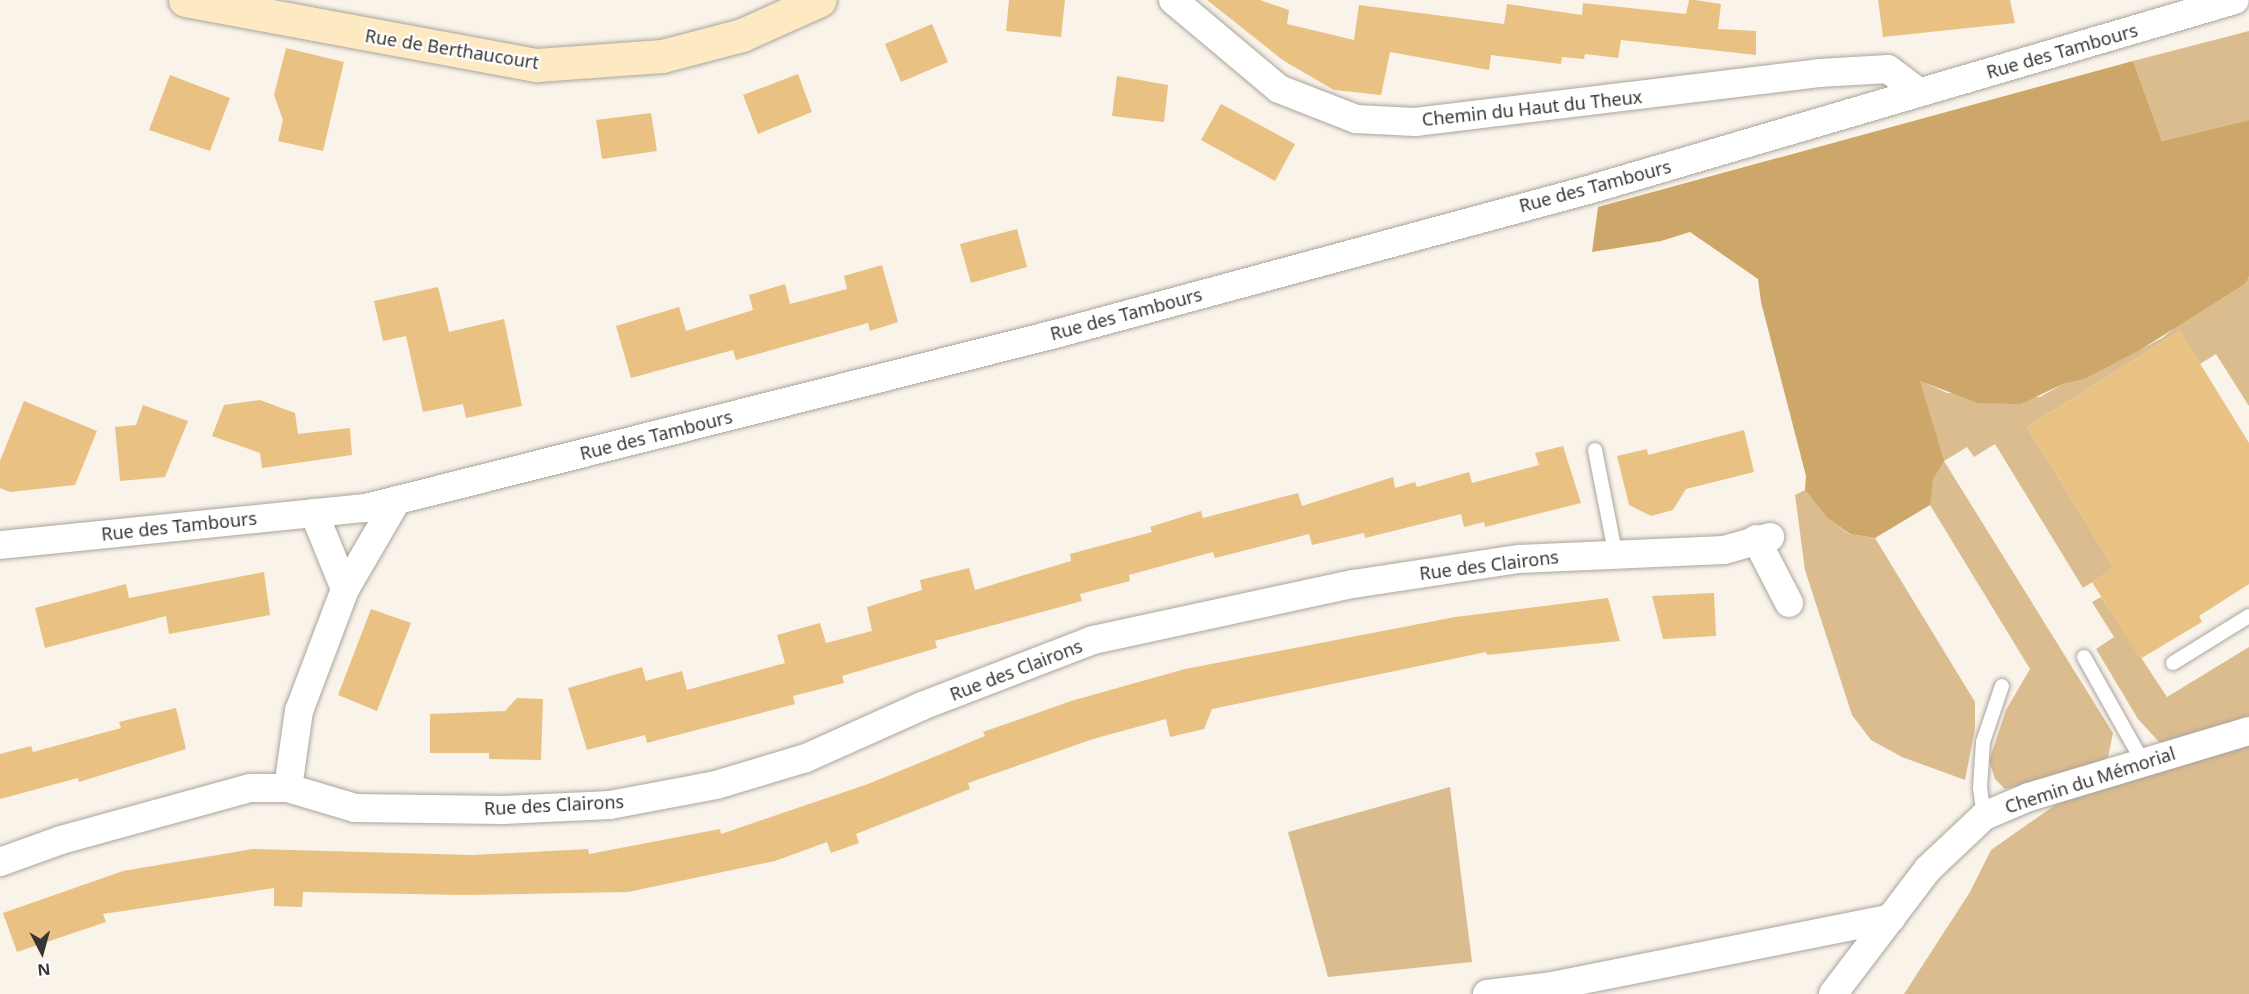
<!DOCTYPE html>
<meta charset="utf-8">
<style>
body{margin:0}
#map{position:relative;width:2249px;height:994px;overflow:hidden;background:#f9f3ea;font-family:"Noto Sans",sans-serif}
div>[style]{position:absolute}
.green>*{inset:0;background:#dabc8f}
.forest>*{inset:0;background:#cda769}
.building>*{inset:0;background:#e8c183}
.roads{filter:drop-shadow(0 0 2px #aaa49c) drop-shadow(0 0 2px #aaa49c)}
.lane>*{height:14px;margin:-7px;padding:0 7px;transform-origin:7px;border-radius:7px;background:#fff}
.street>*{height:28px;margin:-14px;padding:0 14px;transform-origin:14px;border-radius:14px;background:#fff}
.secondary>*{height:33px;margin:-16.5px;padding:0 16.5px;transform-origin:16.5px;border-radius:16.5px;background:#fde9c2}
span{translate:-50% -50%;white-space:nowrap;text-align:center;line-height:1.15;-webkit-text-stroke:4.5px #fff;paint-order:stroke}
.street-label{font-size:18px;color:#383632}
.north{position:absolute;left:12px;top:922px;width:60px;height:60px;-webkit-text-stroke:4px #fff;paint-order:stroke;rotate:174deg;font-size:16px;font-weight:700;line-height:24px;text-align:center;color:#383632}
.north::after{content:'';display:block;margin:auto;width:21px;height:27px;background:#383632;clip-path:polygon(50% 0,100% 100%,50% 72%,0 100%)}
</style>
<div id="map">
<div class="green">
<i style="clip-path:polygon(2249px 31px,2249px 120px,2162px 141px,2133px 61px)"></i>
<i style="clip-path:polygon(2249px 276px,2249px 406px,2216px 354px,2200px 364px,2180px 331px,2027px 427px,2114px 568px,2083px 588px,1995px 444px,1974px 457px,1967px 447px,1944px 461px,2113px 733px,2108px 757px,2089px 768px,2005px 789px,1995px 779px,1989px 761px,2006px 710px,2030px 669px,1930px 505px,1933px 430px,1919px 380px,1947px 393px,2040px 397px,2063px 384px,2085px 379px,2162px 338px,2190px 315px,2246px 283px)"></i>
<i style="clip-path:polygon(1805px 490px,1827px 518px,1849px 534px,1875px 538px,1975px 702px,1975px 729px,1965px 780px,1902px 757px,1871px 740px,1852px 715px,1805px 570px,1795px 495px)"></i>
<i style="clip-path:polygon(2101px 597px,2167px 697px,2249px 647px,2249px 994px,1904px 994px,1970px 892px,1991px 850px,2098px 775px,2170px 754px,2138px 719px,2096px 649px,2114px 637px,2092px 602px)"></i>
<i style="clip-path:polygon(1450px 787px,1472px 962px,1328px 977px,1288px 832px)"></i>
</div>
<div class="forest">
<i style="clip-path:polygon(2133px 61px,2162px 141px,2249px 120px,2249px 276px,2246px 283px,2140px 350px,2085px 379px,2063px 384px,2021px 404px,1978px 403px,1920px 381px,1944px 461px,1933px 479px,1930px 505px,1875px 538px,1850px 534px,1827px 518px,1805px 490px,1806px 476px,1761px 302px,1758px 279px,1690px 232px,1661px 241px,1592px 252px,1598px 207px)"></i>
</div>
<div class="building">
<i style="clip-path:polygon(1009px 0,1065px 0,1061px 37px,1006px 31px)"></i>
<i style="clip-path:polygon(1207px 0,1260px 0,1289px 10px,1287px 24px,1354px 40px,1359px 5px,1504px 24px,1507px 4px,1582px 15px,1583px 3px,1686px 14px,1689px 0,1695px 0,1721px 4px,1718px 29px,1756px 31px,1756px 55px,1621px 40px,1618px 58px,1585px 54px,1584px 59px,1562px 57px,1561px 64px,1491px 55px,1489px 70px,1390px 52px,1381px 95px,1334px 90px,1284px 61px)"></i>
<i style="clip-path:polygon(1878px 0,2010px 0,2015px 23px,1883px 37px)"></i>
<i style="clip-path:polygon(932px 24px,948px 62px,901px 82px,885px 44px)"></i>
<i style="clip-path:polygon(286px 48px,344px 62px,323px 151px,278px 141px,283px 120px,274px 95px)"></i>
<i style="clip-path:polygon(798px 74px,812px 112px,758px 134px,743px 95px)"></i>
<i style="clip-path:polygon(170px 75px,230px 98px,210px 151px,149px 130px)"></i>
<i style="clip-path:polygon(1117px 76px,1168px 85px,1164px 122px,1112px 116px)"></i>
<i style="clip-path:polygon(1221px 104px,1295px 144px,1275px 181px,1201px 140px)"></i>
<i style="clip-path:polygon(651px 113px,657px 151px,602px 159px,596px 120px)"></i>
<i style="clip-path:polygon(1017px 229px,1027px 267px,971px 283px,960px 244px)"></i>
<i style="clip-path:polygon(882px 265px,898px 322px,870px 331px,868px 323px,736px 360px,733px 350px,631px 378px,616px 326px,679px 307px,686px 331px,753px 310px,749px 295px,785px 284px,790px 304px,847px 289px,844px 276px)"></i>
<i style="clip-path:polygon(438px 287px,449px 332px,504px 319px,522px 406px,466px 418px,463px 404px,423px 412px,406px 336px,383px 341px,374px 301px)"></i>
<i style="clip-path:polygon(2180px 331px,2249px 443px,2249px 584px,2199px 616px,2202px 622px,2140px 659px,2092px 582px,2114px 568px,2027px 427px)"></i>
<i style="clip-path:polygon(260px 400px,295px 413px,298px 434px,350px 428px,352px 455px,262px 468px,260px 453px,212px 436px,224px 405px)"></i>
<i style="clip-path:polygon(24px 401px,97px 431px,75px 485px,10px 492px,0 488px,0 461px)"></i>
<i style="clip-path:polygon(143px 405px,188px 421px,165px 477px,120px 481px,115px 427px,136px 425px)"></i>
<i style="clip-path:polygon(1744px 430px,1754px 472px,1686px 489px,1673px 510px,1651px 516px,1629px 505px,1617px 456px,1647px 449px,1648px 455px)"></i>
<i style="clip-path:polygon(1563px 446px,1581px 503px,1485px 527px,1484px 522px,1464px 527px,1461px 514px,1365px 538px,1364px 533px,1312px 545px,1309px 534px,1215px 558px,1213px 552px,1129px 575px,1130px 581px,1080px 594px,1082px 601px,935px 641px,937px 648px,842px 676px,844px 683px,793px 696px,795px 704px,647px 743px,645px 735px,587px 750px,568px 688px,642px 667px,646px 681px,682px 671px,687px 690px,785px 663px,777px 635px,820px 623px,826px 643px,872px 631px,867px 607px,922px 590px,920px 580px,969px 568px,975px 590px,1071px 561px,1070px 554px,1152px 532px,1150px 527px,1201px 511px,1203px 518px,1298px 493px,1302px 506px,1393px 477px,1395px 488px,1415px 482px,1417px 487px,1469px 472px,1472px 483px,1539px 465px,1535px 453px)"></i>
<i style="clip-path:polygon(264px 572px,270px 615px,169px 634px,166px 616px,45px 648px,35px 608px,126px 584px,129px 598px)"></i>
<i style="clip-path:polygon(1714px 593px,1716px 636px,1663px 639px,1652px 596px)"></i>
<i style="clip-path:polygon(1608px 598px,1620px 641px,1487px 655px,1486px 652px,1212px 709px,1204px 729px,1170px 737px,1166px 719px,1093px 739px,968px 783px,970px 789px,856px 834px,859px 843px,831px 853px,827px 842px,775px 861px,628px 892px,464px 895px,303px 892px,302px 907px,274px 906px,274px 888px,103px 914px,106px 922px,17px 952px,3px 913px,123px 871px,253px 849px,472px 855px,588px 849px,589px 854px,720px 829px,721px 834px,868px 784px,985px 736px,983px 732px,1071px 701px,1185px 669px,1455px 617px)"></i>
<i style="clip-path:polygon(371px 609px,411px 623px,377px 711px,338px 695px)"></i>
<i style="clip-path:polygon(517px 698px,543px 699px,541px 760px,489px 759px,489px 753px,430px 753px,430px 714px,505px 711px)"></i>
<i style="clip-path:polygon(176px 708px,186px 749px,79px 782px,78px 778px,0 799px,0 754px,31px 746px,33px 752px,121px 728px,119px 722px)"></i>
</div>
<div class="roads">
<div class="lane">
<i style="left:1595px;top:450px;width:104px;rotate:78.9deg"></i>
<i style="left:2084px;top:657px;width:120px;rotate:60.7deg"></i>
<i style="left:2173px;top:663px;width:89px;rotate:-31.7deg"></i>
<i style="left:1984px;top:816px;width:28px;rotate:-98deg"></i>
<i style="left:1980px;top:788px;width:46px;rotate:-86.3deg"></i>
<i style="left:1983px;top:742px;width:59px;rotate:-71.3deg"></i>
</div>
<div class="street">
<i style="left:1173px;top:0;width:138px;rotate:40deg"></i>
<i style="left:1279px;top:89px;width:83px;rotate:21.3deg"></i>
<i style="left:1356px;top:119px;width:59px;rotate:2.9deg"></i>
<i style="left:1415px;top:122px;width:407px;rotate:-6.9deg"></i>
<i style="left:1819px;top:73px;width:69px;rotate:-3.3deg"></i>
<i style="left:1888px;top:69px;width:39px;rotate:37deg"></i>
<i style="left:314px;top:513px;width:82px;rotate:67.8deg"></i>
<i style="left:1756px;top:539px;width:72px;rotate:62.7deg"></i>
<i style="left:0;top:545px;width:368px;rotate:-5.8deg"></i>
<i style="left:366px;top:508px;width:715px;rotate:-14.17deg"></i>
<i style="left:1059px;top:333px;width:548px;rotate:-15.13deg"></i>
<i style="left:1588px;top:190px;width:674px;rotate:-16.37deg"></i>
<i style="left:288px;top:788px;width:78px;rotate:-81.9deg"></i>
<i style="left:299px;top:711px;width:130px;rotate:-69.3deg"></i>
<i style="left:345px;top:589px;width:103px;rotate:-59.7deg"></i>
<i style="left:0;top:862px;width:65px;rotate:-19.8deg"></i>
<i style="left:61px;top:840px;width:196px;rotate:-15.4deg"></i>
<i style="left:250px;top:788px;width:38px"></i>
<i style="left:288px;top:788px;width:70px;rotate:16.6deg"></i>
<i style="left:355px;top:808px;width:148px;rotate:0.8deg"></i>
<i style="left:503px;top:810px;width:107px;rotate:-2.7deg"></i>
<i style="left:610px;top:805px;width:108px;rotate:-10.7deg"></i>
<i style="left:716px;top:785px;width:94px;rotate:-16.7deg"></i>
<i style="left:806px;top:758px;width:127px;rotate:-24.1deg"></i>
<i style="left:922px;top:706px;width:183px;rotate:-21.1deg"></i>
<i style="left:1093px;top:640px;width:266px;rotate:-12.2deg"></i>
<i style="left:1353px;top:584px;width:168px;rotate:-8.6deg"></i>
<i style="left:1519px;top:559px;width:205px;rotate:-2.5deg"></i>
<i style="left:1724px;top:550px;width:48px;rotate:-15.8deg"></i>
<i style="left:1487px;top:994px;width:65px;rotate:-7deg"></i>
<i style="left:1552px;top:986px;width:346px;rotate:-11.3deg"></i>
<i style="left:1833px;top:994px;width:157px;rotate:-52.8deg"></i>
<i style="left:1928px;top:869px;width:77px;rotate:-43.4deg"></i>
<i style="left:1984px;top:816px;width:49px;rotate:-22.9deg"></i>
<i style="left:2029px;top:797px;width:230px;rotate:-16.7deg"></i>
</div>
<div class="secondary">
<i style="left:185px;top:0;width:358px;rotate:10.5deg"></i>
<i style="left:537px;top:65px;width:125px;rotate:-4.1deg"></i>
<i style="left:662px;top:56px;width:83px;rotate:-14.7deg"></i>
<i style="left:742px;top:35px;width:85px;rotate:-24.2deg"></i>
</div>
</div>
<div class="street-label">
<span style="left:452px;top:49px;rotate:9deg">Rue de Berthaucourt</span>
<span style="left:2062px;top:51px;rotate:-16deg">Rue des Tambours</span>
<span style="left:1532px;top:108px;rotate:-6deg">Chemin du Haut du Theux</span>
<span style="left:1595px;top:186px;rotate:-15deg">Rue des Tambours</span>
<span style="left:1126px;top:314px;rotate:-15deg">Rue des Tambours</span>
<span style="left:656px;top:435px;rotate:-14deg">Rue des Tambours</span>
<span style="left:179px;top:526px;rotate:-6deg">Rue des Tambours</span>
<span style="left:1489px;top:565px;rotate:-7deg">Rue des Clairons</span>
<span style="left:1016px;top:670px;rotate:-21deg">Rue des Clairons</span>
<span style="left:2090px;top:780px;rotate:-18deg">Chemin du Mémorial</span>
<span style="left:554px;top:805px;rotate:-3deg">Rue des Clairons</span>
</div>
<div class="north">N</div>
</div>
